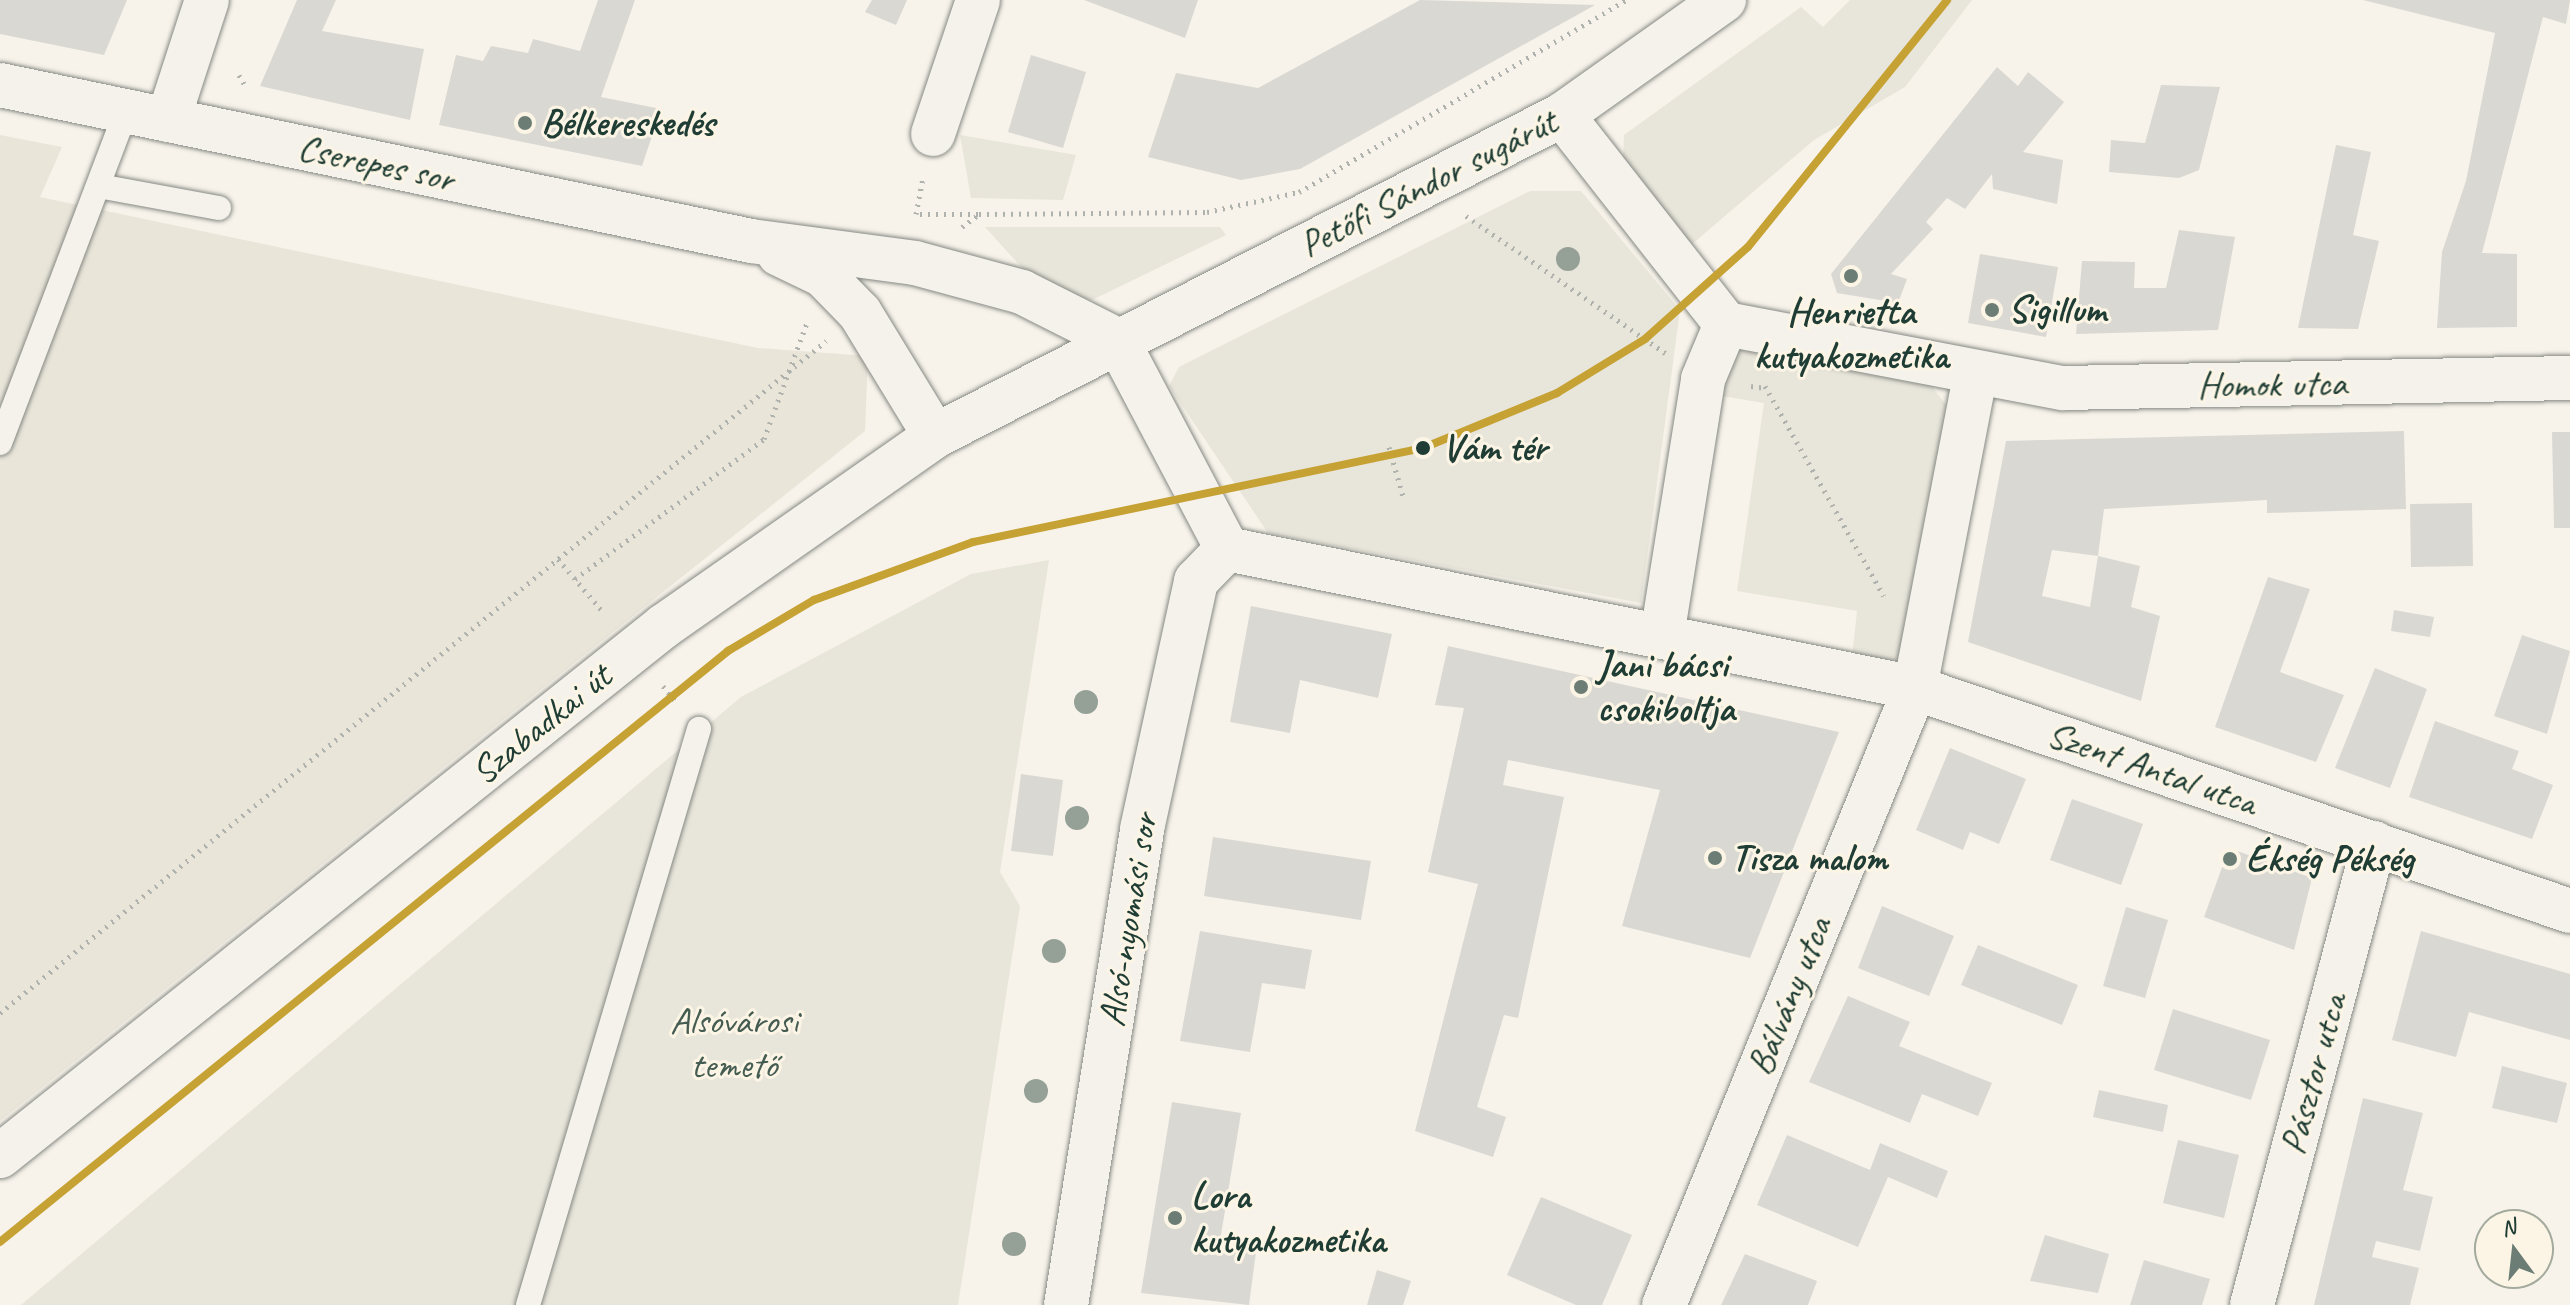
<!DOCTYPE html>
<meta charset="utf-8">
<style>
body{margin:0}
#map{position:relative;width:2570px;height:1305px;overflow:hidden;background:#f7f3ea;font-family:Caveat,sans-serif}
div>[style]{position:absolute}
.built>*{inset:0;background:#e9e5d9}
.green>*{inset:0;background:#e8e5da}
.building>*{inset:0;background:#dad8d2}
.path>*{height:5px;margin-top:-2.5px;transform-origin:0;background:repeating-linear-gradient(90deg,#b0b2ad 0 2px,transparent 0 8px)}
.roads{filter:drop-shadow(0 0 2px #868984) drop-shadow(0 0 2px #868984)}
.lane>*{height:24px;margin:-12px;padding:0 12px;transform-origin:12px;border-radius:12px;background:#f5f2ec}
.street>*{height:44px;margin:-22px;padding:0 22px;transform-origin:22px;border-radius:22px;background:#f5f2ec}
.primary>*{height:44px;margin:-22px;padding:0 22px;transform-origin:22px;border-radius:22px;background:#f5f2ec}
.tram-1>*{height:8px;margin:-4px;padding:0 4px;transform-origin:4px;border-radius:4px;background:#c6a234}
.trees>*{width:24px;height:24px;margin:-12px;border-radius:50%;background:#95a096}
.dots>*{width:22px;height:22px;translate:-50% -50%;box-sizing:border-box;border:4px solid #fcf5e5;border-radius:50%}
span{translate:-50% -50%;white-space:nowrap;text-align:center;line-height:1.15;-webkit-text-stroke:6px #fcf5e5;paint-order:stroke}
.poi-label{font-size:38px;color:#1f3d34;font-weight:700}
.left{translate:0 -50%;text-align:left}
.street-label{font-size:38px;color:#1f3d34}
.stop-label{font-size:38px;color:#1f3d34;font-weight:700}
.park-label{font-size:38px;color:#455c52}
.north{position:absolute;left:2474px;top:1209px;width:80px;height:80px;box-sizing:border-box;background:#fcf5e5;border:2px solid #a4ab9e;border-radius:50%;rotate:345deg;font-size:22px;font-weight:700;line-height:32px;text-align:center;color:#1f3d34}
.north::after{content:'';display:block;margin:auto;width:28px;height:36px;background:#6b7d74;clip-path:polygon(50% 0,100% 100%,50% 72%,0 100%)}
</style>
<div id="map">
<div class="built">
<i style="clip-path:polygon(0 135px,62px 147px,40px 197px,758px 348px,868px 356px,865px 431px,0 1121px)"></i>
</div>
<div class="green">
<i style="clip-path:polygon(1850px 0,1972px 0,1905px 87px,1814px 140px,1691px 245px,1623px 160px,1624px 135px,1801px 7px,1823px 27px)"></i>
<i style="clip-path:polygon(960px 135px,1076px 155px,1063px 200px,971px 198px)"></i>
<i style="clip-path:polygon(1530px 191px,1581px 191px,1680px 310px,1641px 603px,1268px 533px,1169px 386px,1179px 367px)"></i>
<i style="clip-path:polygon(985px 227px,1220px 227px,1226px 235px,1092px 300px,1041px 289px)"></i>
<i style="clip-path:polygon(1742px 349px,1929px 383px,1947px 406px,1899px 656px,1887px 665px,1852px 658px,1857px 611px,1737px 591px,1764px 403px,1716px 395px,1729px 357px)"></i>
<i style="clip-path:polygon(1049px 560px,1000px 872px,1020px 906px,958px 1305px,21px 1305px,741px 697px,971px 574px)"></i>
</div>
<div class="building">
<i style="clip-path:polygon(0 0,127px 0,104px 55px,0 34px)"></i>
<i style="clip-path:polygon(297px 0,336px 0,322px 31px,424px 49px,410px 120px,260px 86px)"></i>
<i style="clip-path:polygon(598px 0,635px 0,601px 97px,661px 109px,642px 166px,439px 125px,456px 55px,483px 61px,491px 46px,528px 53px,533px 39px,580px 51px)"></i>
<i style="clip-path:polygon(872px 0,907px 0,896px 25px,865px 12px)"></i>
<i style="clip-path:polygon(1084px 0,1198px 0,1185px 38px)"></i>
<i style="clip-path:polygon(1420px 0,1595px 5px,1300px 169px,1241px 180px,1148px 157px,1176px 73px,1258px 88px)"></i>
<i style="clip-path:polygon(2363px 0,2570px 0,2566px 24px,2543px 17px,2482px 253px,2517px 254px,2517px 327px,2437px 328px,2442px 252px,2466px 181px,2495px 33px)"></i>
<i style="clip-path:polygon(1031px 55px,1086px 72px,1063px 148px,1008px 132px)"></i>
<i style="clip-path:polygon(1997px 67px,2018px 86px,2028px 72px,2064px 102px,2023px 152px,2063px 160px,2057px 204px,1993px 189px,1992px 174px,1965px 209px,1947px 198px,1926px 222px,1933px 229px,1891px 274px,1907px 279px,1898px 303px,1837px 293px,1831px 274px)"></i>
<i style="clip-path:polygon(2161px 85px,2220px 87px,2199px 170px,2179px 178px,2109px 172px,2111px 140px,2145px 143px)"></i>
<i style="clip-path:polygon(2336px 145px,2371px 152px,2353px 235px,2379px 241px,2358px 329px,2298px 328px)"></i>
<i style="clip-path:polygon(2179px 230px,2235px 237px,2218px 330px,2076px 334px,2082px 261px,2135px 262px,2134px 288px,2166px 288px)"></i>
<i style="clip-path:polygon(1980px 254px,2058px 267px,2046px 337px,1968px 323px)"></i>
<i style="clip-path:polygon(2404px 431px,2406px 509px,2267px 513px,2267px 500px,2104px 509px,2098px 556px,2052px 550px,2042px 596px,2090px 607px,2098px 556px,2140px 566px,2131px 607px,2160px 616px,2141px 701px,1968px 642px,2006px 441px)"></i>
<i style="clip-path:polygon(2552px 432px,2570px 432px,2570px 528px,2554px 528px)"></i>
<i style="clip-path:polygon(2472px 503px,2473px 566px,2411px 567px,2410px 504px)"></i>
<i style="clip-path:polygon(2268px 577px,2310px 589px,2280px 672px,2344px 695px,2316px 762px,2215px 727px)"></i>
<i style="clip-path:polygon(1251px 606px,1392px 634px,1378px 698px,1300px 680px,1290px 733px,1230px 722px)"></i>
<i style="clip-path:polygon(2394px 610px,2434px 617px,2430px 637px,2391px 631px)"></i>
<i style="clip-path:polygon(2522px 635px,2570px 651px,2547px 734px,2494px 716px)"></i>
<i style="clip-path:polygon(1448px 646px,1839px 732px,1750px 958px,1622px 926px,1660px 790px,1508px 760px,1503px 785px,1564px 797px,1518px 1018px,1504px 1015px,1477px 1107px,1506px 1117px,1493px 1157px,1415px 1131px,1478px 884px,1428px 872px,1464px 708px,1435px 705px)"></i>
<i style="clip-path:polygon(2375px 668px,2427px 689px,2390px 788px,2335px 768px)"></i>
<i style="clip-path:polygon(2435px 721px,2519px 751px,2512px 769px,2553px 785px,2532px 839px,2409px 797px)"></i>
<i style="clip-path:polygon(1950px 748px,2026px 779px,1999px 844px,1970px 832px,1963px 850px,1916px 830px)"></i>
<i style="clip-path:polygon(1021px 774px,1063px 780px,1053px 856px,1011px 851px)"></i>
<i style="clip-path:polygon(2072px 799px,2143px 824px,2121px 885px,2050px 860px)"></i>
<i style="clip-path:polygon(1213px 837px,1371px 861px,1361px 920px,1204px 896px)"></i>
<i style="clip-path:polygon(2229px 848px,2312px 878px,2294px 950px,2204px 917px)"></i>
<i style="clip-path:polygon(1882px 906px,1954px 936px,1929px 996px,1858px 968px)"></i>
<i style="clip-path:polygon(2126px 907px,2168px 920px,2145px 998px,2103px 986px)"></i>
<i style="clip-path:polygon(1200px 931px,1312px 950px,1305px 989px,1262px 983px,1250px 1052px,1180px 1041px)"></i>
<i style="clip-path:polygon(2421px 931px,2570px 974px,2570px 1040px,2469px 1012px,2456px 1057px,2392px 1040px)"></i>
<i style="clip-path:polygon(1978px 945px,2078px 985px,2062px 1025px,1961px 985px)"></i>
<i style="clip-path:polygon(1848px 996px,1910px 1022px,1899px 1046px,1992px 1083px,1978px 1116px,1922px 1094px,1910px 1123px,1809px 1082px)"></i>
<i style="clip-path:polygon(2173px 1009px,2270px 1040px,2251px 1100px,2154px 1070px)"></i>
<i style="clip-path:polygon(2502px 1066px,2567px 1083px,2557px 1123px,2492px 1108px)"></i>
<i style="clip-path:polygon(2099px 1090px,2168px 1105px,2163px 1132px,2093px 1117px)"></i>
<i style="clip-path:polygon(2363px 1098px,2423px 1113px,2403px 1190px,2433px 1197px,2420px 1251px,2376px 1241px,2372px 1257px,2419px 1268px,2410px 1305px,2314px 1305px)"></i>
<i style="clip-path:polygon(1172px 1102px,1241px 1113px,1219px 1247px,1256px 1252px,1249px 1305px,1141px 1293px)"></i>
<i style="clip-path:polygon(1787px 1135px,1870px 1170px,1880px 1143px,1948px 1171px,1937px 1198px,1888px 1177px,1858px 1247px,1757px 1205px)"></i>
<i style="clip-path:polygon(2178px 1140px,2239px 1155px,2224px 1218px,2163px 1203px)"></i>
<i style="clip-path:polygon(1541px 1197px,1632px 1235px,1602px 1305px,1576px 1305px,1507px 1275px)"></i>
<i style="clip-path:polygon(2045px 1235px,2109px 1254px,2098px 1293px,2030px 1281px)"></i>
<i style="clip-path:polygon(1745px 1254px,1817px 1281px,1808px 1305px,1721px 1305px)"></i>
<i style="clip-path:polygon(2144px 1260px,2210px 1279px,2202px 1305px,2130px 1305px)"></i>
<i style="clip-path:polygon(1377px 1270px,1411px 1281px,1403px 1305px,1367px 1305px)"></i>
</div>
<div class="path">
<i style="left:239px;top:75px;width:14px;rotate:60deg"></i>
<i style="left:916px;top:214px;width:36px;rotate:-79deg"></i>
<i style="left:920px;top:214px;width:58px"></i>
<i style="left:1466px;top:216px;width:242px;rotate:34.5deg"></i>
<i style="left:962px;top:227px;width:21px;rotate:-37deg"></i>
<i style="left:979px;top:214px;width:228px;rotate:-0.5deg"></i>
<i style="left:1207px;top:212px;width:94px;rotate:-12.3deg"></i>
<i style="left:1299px;top:192px;width:379px;rotate:-30.4deg"></i>
<i style="left:1751px;top:386px;width:15px;rotate:8deg"></i>
<i style="left:1765px;top:386px;width:241px;rotate:60.5deg"></i>
<i style="left:1389px;top:447px;width:51px;rotate:74.1deg"></i>
<i style="left:558px;top:559px;width:71px;rotate:49.6deg"></i>
<i style="left:575px;top:579px;width:235px;rotate:-36.5deg"></i>
<i style="left:764px;top:439px;width:124px;rotate:-69.7deg"></i>
<i style="left:663px;top:686px;width:22px;rotate:51deg"></i>
<i style="left:0;top:1013px;width:1065px;rotate:-39.13deg"></i>
</div>
<div class="roads">
<div class="lane">
<i style="left:99px;top:186px;width:122px;rotate:10.4deg"></i>
<i style="left:0;top:443px;width:355px;rotate:-69.2deg"></i>
<i style="left:528px;top:1305px;width:601px;rotate:-73.47deg"></i>
</div>
<div class="street">
<i style="left:0;top:85px;width:767px;rotate:11.73deg"></i>
<i style="left:751px;top:241px;width:165px;rotate:7.6deg"></i>
<i style="left:915px;top:263px;width:111px;rotate:15.2deg"></i>
<i style="left:1022px;top:292px;width:106px;rotate:26.8deg"></i>
<i style="left:1117px;top:340px;width:236px;rotate:62.2deg"></i>
<i style="left:1227px;top:549px;width:702px;rotate:11.42deg"></i>
<i style="left:1915px;top:688px;width:692px;rotate:18.8deg"></i>
<i style="left:1562px;top:115px;width:266px;rotate:51.9deg"></i>
<i style="left:1726px;top:324px;width:343px;rotate:10.8deg"></i>
<i style="left:2063px;top:388px;width:507px;rotate:-1.13deg"></i>
<i style="left:168px;top:120px;width:126px;rotate:-72deg"></i>
<i style="left:933px;top:134px;width:141px;rotate:-71.4deg"></i>
<i style="left:779px;top:254px;width:49px;rotate:25.5deg"></i>
<i style="left:823px;top:275px;width:53px;rotate:45.8deg"></i>
<i style="left:860px;top:313px;width:144px;rotate:58.6deg"></i>
<i style="left:1662px;top:636px;width:260px;rotate:-80.9deg"></i>
<i style="left:1703px;top:379px;width:60px;rotate:-67.3deg"></i>
<i style="left:1066px;top:1305px;width:482px;rotate:-80.9deg"></i>
<i style="left:1142px;top:829px;width:254px;rotate:-77.7deg"></i>
<i style="left:1196px;top:581px;width:45px;rotate:-45.9deg"></i>
<i style="left:1664px;top:1305px;width:666px;rotate:-67.86deg"></i>
<i style="left:1915px;top:688px;width:318px;rotate:-79.1deg"></i>
<i style="left:2252px;top:1305px;width:478px;rotate:-75.2deg"></i>
</div>
<div class="primary">
<i style="left:0;top:1156px;width:850px;rotate:-38.6deg"></i>
<i style="left:664px;top:626px;width:331px;rotate:-35deg"></i>
<i style="left:935px;top:436px;width:704px;rotate:-27.11deg"></i>
<i style="left:1562px;top:115px;width:199px;rotate:-35.4deg"></i>
</div>
</div>
<div class="tram-1">
<i style="left:0;top:1242px;width:938px;rotate:-39.07deg"></i>
<i style="left:728px;top:651px;width:100px;rotate:-30.7deg"></i>
<i style="left:814px;top:600px;width:169px;rotate:-20deg"></i>
<i style="left:973px;top:542px;width:460px;rotate:-11.8deg"></i>
<i style="left:1423px;top:448px;width:145px;rotate:-22.3deg"></i>
<i style="left:1557px;top:393px;width:103px;rotate:-31.5deg"></i>
<i style="left:1645px;top:339px;width:138px;rotate:-41.8deg"></i>
<i style="left:1748px;top:247px;width:317px;rotate:-51.1deg"></i>
</div>
<div class="trees">
<i style="left:1568px;top:259px"></i>
<i style="left:1086px;top:702px"></i>
<i style="left:1077px;top:818px"></i>
<i style="left:1054px;top:951px"></i>
<i style="left:1036px;top:1091px"></i>
<i style="left:1014px;top:1244px"></i>
</div>
<div class="dots">
<i style="left:525px;top:123px;background:#6b7d74"></i>
<i style="left:1851px;top:276px;background:#6b7d74"></i>
<i style="left:1992px;top:310px;background:#6b7d74"></i>
<i style="left:1423px;top:448px;background:#1f3d34"></i>
<i style="left:1581px;top:687px;background:#6b7d74"></i>
<i style="left:1715px;top:858px;background:#6b7d74"></i>
<i style="left:2230px;top:859px;background:#6b7d74"></i>
<i style="left:1175px;top:1218px;background:#6b7d74"></i>
</div>
<div class="poi-label">
<span class="left" style="left:541px;top:123px">Bélkereskedés</span>
<span class="left" style="left:2008px;top:310px">Sigillum</span>
<span style="left:1851px;top:334px">Henrietta<br>kutyakozmetika</span>
<span class="left" style="left:1597px;top:687px">Jani bácsi<br>csokiboltja</span>
<span class="left" style="left:1731px;top:858px">Tisza malom</span>
<span class="left" style="left:2246px;top:859px">Ékség Pékség</span>
<span class="left" style="left:1191px;top:1218px">Lora<br>kutyakozmetika</span>
</div>
<div class="street-label">
<span style="left:376px;top:163px;rotate:12deg">Cserepes sor</span>
<span style="left:1428px;top:183px;rotate:-27deg">Petőfi Sándor sugárút</span>
<span style="left:2272px;top:384px;rotate:-1deg">Homok utca</span>
<span style="left:541px;top:724px;rotate:-39deg">Szabadkai út</span>
<span style="left:2152px;top:768px;rotate:19deg">Szent Antal utca</span>
<span style="left:1128px;top:920px;rotate:-81deg">Alsó-nyomási sor</span>
<span style="left:1789px;top:996px;rotate:-68deg">Bálvány utca</span>
<span style="left:2313px;top:1074px;rotate:-75deg">Pásztor utca</span>
</div>
<div class="stop-label">
<span class="left" style="left:1442px;top:448px">Vám tér</span>
</div>
<div class="park-label">
<span style="left:734px;top:1043px">Alsóvárosi<br>temető</span>
</div>
<div class="north">N</div>
</div>
